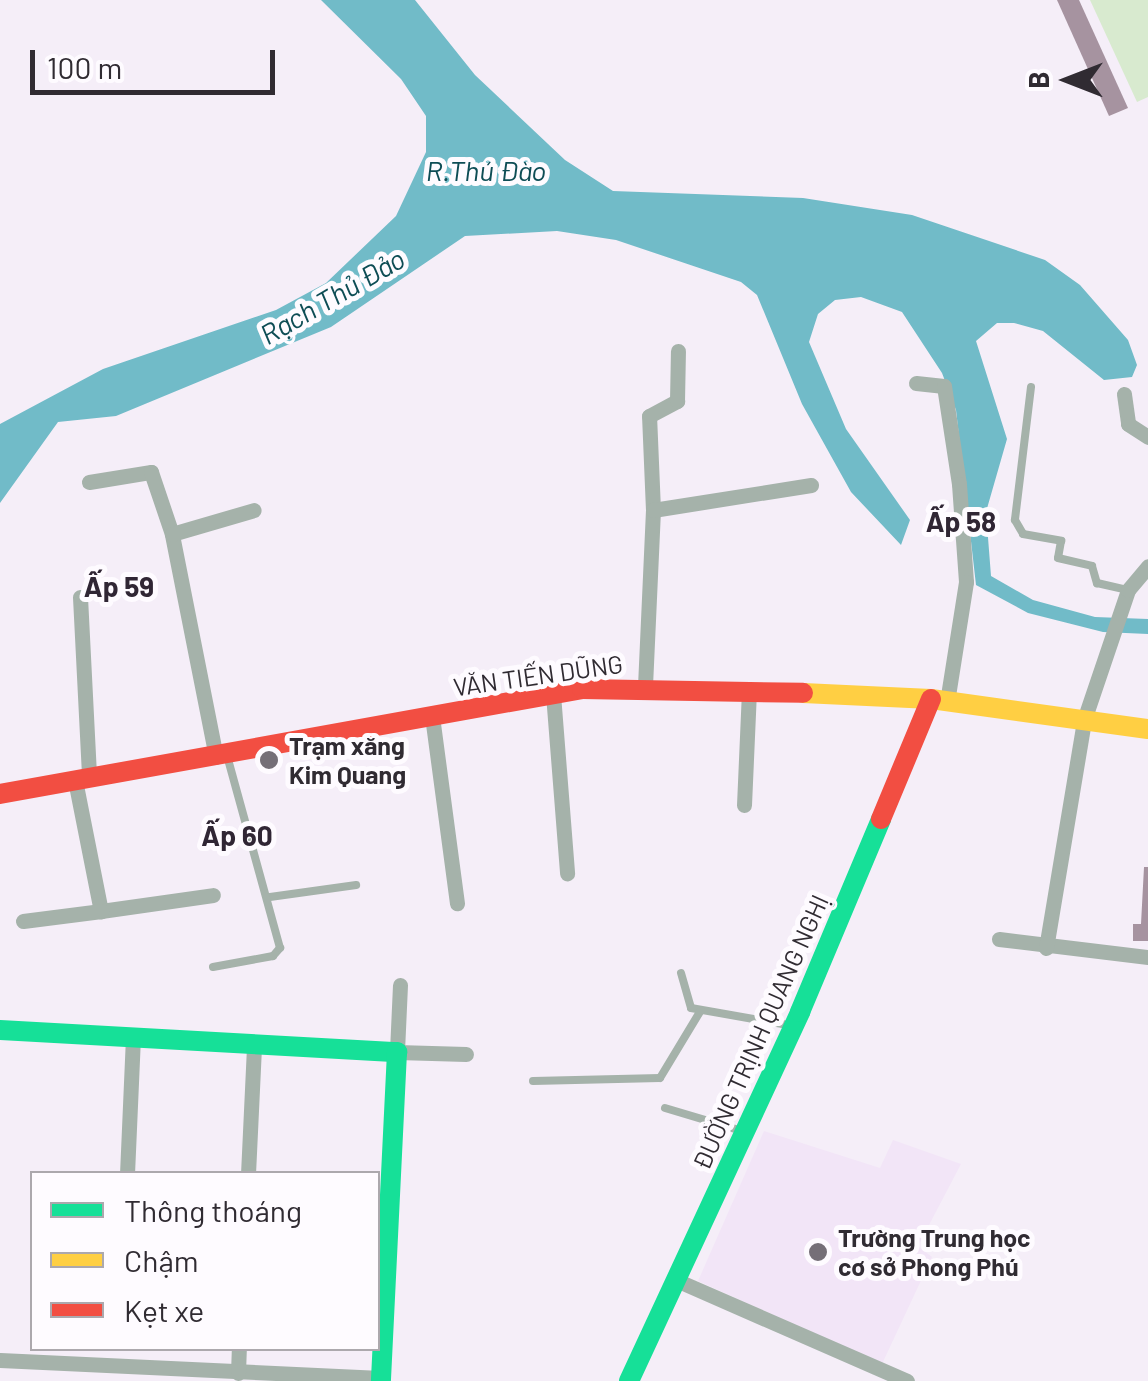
<!DOCTYPE html>
<meta charset="utf-8">
<style>
body{margin:0}
#map{position:relative;width:1148px;height:1381px;overflow:hidden;background:#f5eef8;font-family:Barlow,sans-serif}
div>[style]{position:absolute}
.built>*{inset:0;background:#f2e5f7}
.green>*{inset:0;background:#d8eacf}
.water>*{inset:0;background:#71bbc8}
.building>*{inset:0;background:#a693a0}
.lane>*{height:8px;margin:-4px;padding:0 4px;transform-origin:4px;border-radius:4px;background:#a5b2aa}
.street>*{height:15px;margin:-7.5px;padding:0 7.5px;transform-origin:7.5px;border-radius:7.5px;background:#a5b2aa}
.fast>*{height:20px;margin:-10px;padding:0 10px;transform-origin:10px;border-radius:10px;background:#16e098}
.slow>*{height:20px;margin:-10px;padding:0 10px;transform-origin:10px;border-radius:10px;background:#ffcf43}
.jam>*{height:20px;margin:-10px;padding:0 10px;transform-origin:10px;border-radius:10px;background:#f24e42}
.dots>*{width:28px;height:28px;translate:-50% -50%;box-sizing:border-box;border:5px solid #fefbff;border-radius:50%}
span{translate:-50% -50%;white-space:nowrap;text-align:center;line-height:1.15;-webkit-text-stroke:10px #fefbff;paint-order:stroke}
.street-label{font-size:25px;color:#302b32}
.poi-label{font-size:25px;color:#302b32;font-weight:700}
.left{translate:0 -50%;text-align:left}
.water-label{font-size:28px;color:#0e4d55;font-style:italic}
.neighbourhood-label{font-size:28px;color:#302634;font-weight:700}
.legend{position:absolute;left:30px;top:1171px;width:350px;height:180px;box-sizing:border-box;background:#fefbff;border:2px solid #aca8ad;margin:0;padding:12px 18px;list-style:none;font-size:30px;color:#302b32}
.legend li{display:flex;align-items:center;gap:20px;height:50px}
.legend b{width:50px;border:2px solid #aca8ad}
.north{position:absolute;left:1018px;top:30px;width:100px;height:100px;-webkit-text-stroke:8px #fefbff;paint-order:stroke;rotate:270deg;font-size:28px;font-weight:700;line-height:40px;text-align:center;color:#302b32}
.north::after{content:'';display:block;margin:auto;width:35px;height:45px;background:#302b32;clip-path:polygon(50% 0,100% 100%,50% 72%,0 100%)}
.scale{position:absolute;left:30px;top:50px;width:245px;height:45px;box-sizing:border-box;border:5px solid #302b32;border-top:0;padding-left:12px;font-size:30px;line-height:35px;white-space:nowrap;color:#302b32;-webkit-text-stroke:8px #fefbff;paint-order:stroke}
</style>
<div id="map">
<div class="built">
<i style="clip-path:polygon(764px 1131px,880px 1168px,893px 1140px,961px 1164px,918px 1246px,932px 1257px,882px 1364px,698px 1281px)"></i>
</div>
<div class="green">
<i style="clip-path:polygon(1090px 0,1148px 0,1148px 97px,1137px 102px)"></i>
</div>
<div class="water">
<i style="clip-path:polygon(321px 0,415px 0,475px 75px,565px 160px,613px 191px,803px 198px,912px 215px,1045px 260px,1080px 285px,1128px 340px,1137px 365px,1132px 377px,1104px 380px,1043px 331px,1014px 323px,997px 323px,976px 341px,1007px 439px,986px 512px,991px 576px,1033px 600px,1095px 617px,1148px 619px,1148px 634px,1103px 632px,1028px 613px,976px 585px,956px 410px,942px 373px,902px 312px,861px 297px,835px 300px,818px 314px,809px 342px,846px 429px,910px 520px,901px 545px,851px 492px,802px 404px,757px 295px,741px 282px,616px 240px,557px 231px,465px 236px,331px 327px,116px 416px,58px 422px,0 503px,0 424px,103px 369px,276px 310px,326px 283px,396px 216px,426px 152px,426px 116px,401px 79px)"></i>
</div>
<div class="building">
<i style="clip-path:polygon(1057px 0,1079px 0,1128px 108px,1109px 116px)"></i>
<i style="clip-path:polygon(1144px 867px,1148px 867px,1148px 941px,1133px 941px,1133px 924px,1141px 924px)"></i>
</div>
<div class="lane">
<i style="left:1031px;top:387px;width:134px;rotate:96.9deg"></i>
<i style="left:1015px;top:520px;width:16px;rotate:60deg"></i>
<i style="left:1023px;top:534px;width:39px;rotate:10deg"></i>
<i style="left:1061px;top:541px;width:17px;rotate:100deg"></i>
<i style="left:1058px;top:558px;width:35px;rotate:13deg"></i>
<i style="left:1092px;top:566px;width:18px;rotate:74deg"></i>
<i style="left:1097px;top:583px;width:32px;rotate:13deg"></i>
<i style="left:270px;top:897px;width:87px;rotate:-7.9deg"></i>
<i style="left:213px;top:967px;width:61px;rotate:-10.4deg"></i>
<i style="left:273px;top:956px;width:11px;rotate:-49deg"></i>
<i style="left:280px;top:948px;width:196px;rotate:-105.4deg"></i>
<i style="left:681px;top:973px;width:36px;rotate:74deg"></i>
<i style="left:691px;top:1008px;width:104px;rotate:10deg"></i>
<i style="left:533px;top:1081px;width:127px;rotate:-1.4deg"></i>
<i style="left:660px;top:1078px;width:79px;rotate:-58.9deg"></i>
<i style="left:665px;top:1108px;width:80px;rotate:16.6deg"></i>
</div>
<div class="street">
<i style="left:916px;top:383px;width:28px;rotate:6deg"></i>
<i style="left:944px;top:386px;width:99px;rotate:81.3deg"></i>
<i style="left:959px;top:484px;width:98px;rotate:85.9deg"></i>
<i style="left:966px;top:582px;width:121px;rotate:99deg"></i>
<i style="left:1124px;top:394px;width:30px;rotate:82deg"></i>
<i style="left:1128px;top:424px;width:24px;rotate:33deg"></i>
<i style="left:89px;top:482px;width:63px;rotate:-9.2deg"></i>
<i style="left:151px;top:472px;width:65px;rotate:71.3deg"></i>
<i style="left:653px;top:510px;width:94px;rotate:-92.4deg"></i>
<i style="left:649px;top:416px;width:32px;rotate:-28deg"></i>
<i style="left:677px;top:401px;width:50px;rotate:-88.9deg"></i>
<i style="left:80px;top:597px;width:180px;rotate:87.1deg"></i>
<i style="left:645px;top:686px;width:176px;rotate:-87.4deg"></i>
<i style="left:653px;top:510px;width:160px;rotate:-9deg"></i>
<i style="left:553px;top:694px;width:180px;rotate:85.5deg"></i>
<i style="left:432px;top:716px;width:189px;rotate:82.4deg"></i>
<i style="left:216px;top:757px;width:227px;rotate:-101.2deg"></i>
<i style="left:172px;top:534px;width:85px;rotate:-16.3deg"></i>
<i style="left:75px;top:780px;width:134px;rotate:78.8deg"></i>
<i style="left:101px;top:911px;width:113px;rotate:-8.1deg"></i>
<i style="left:744px;top:805px;width:114px;rotate:-87.5deg"></i>
<i style="left:23px;top:921px;width:79px;rotate:-7.3deg"></i>
<i style="left:999px;top:939px;width:150px;rotate:6.9deg"></i>
<i style="left:1046px;top:948px;width:231px;rotate:-80.5deg"></i>
<i style="left:1084px;top:720px;width:137px;rotate:-71.3deg"></i>
<i style="left:1128px;top:590px;width:31px;rotate:-50deg"></i>
<i style="left:400px;top:985px;width:67px;rotate:92.6deg"></i>
<i style="left:397px;top:1052px;width:69px;rotate:1.7deg"></i>
<i style="left:127px;top:1174px;width:135px;rotate:-87.5deg"></i>
<i style="left:248px;top:1174px;width:128px;rotate:-87.3deg"></i>
<i style="left:676px;top:1280px;width:252px;rotate:23.6deg"></i>
<i style="left:0;top:1360px;width:381px;rotate:2.7deg"></i>
<i style="left:238px;top:1373px;width:25px;rotate:-88deg"></i>
</div>
<div class="fast">
<i style="left:0;top:1030px;width:398px;rotate:3.2deg"></i>
<i style="left:397px;top:1052px;width:329px;rotate:92.8deg"></i>
<i style="left:629px;top:1381px;width:407px;rotate:-65.1deg"></i>
<i style="left:800px;top:1012px;width:209px;rotate:-67.2deg"></i>
</div>
<div class="slow">
<i style="left:803px;top:693px;width:128px;rotate:2.7deg"></i>
<i style="left:931px;top:699px;width:219px;rotate:7.9deg"></i>
</div>
<div class="jam">
<i style="left:0;top:794px;width:591px;rotate:-10.23deg"></i>
<i style="left:582px;top:689px;width:221px;rotate:1deg"></i>
<i style="left:881px;top:819px;width:130px;rotate:-67.4deg"></i>
</div>
<div class="dots">
<i style="left:269px;top:760px;background:#756f77"></i>
<i style="left:818px;top:1252px;background:#756f77"></i>
</div>
<div class="street-label">
<span style="left:538px;top:675px;rotate:-8deg">VĂN TIẾN DŨNG</span>
<span style="left:760px;top:1032px;rotate:-66deg">ĐƯỜNG TRỊNH QUANG NGHỊ</span>
</div>
<div class="poi-label">
<span class="left" style="left:289px;top:760px">Trạm xăng<br>Kim Quang</span>
<span class="left" style="left:838px;top:1252px">Trường Trung học<br>cơ sở Phong Phú</span>
</div>
<div class="water-label">
<span style="left:486px;top:170px">R.Thú Đào</span>
<span style="left:332px;top:296px;rotate:-30deg">Rạch Thủ Đảo</span>
</div>
<div class="neighbourhood-label">
<span style="left:961px;top:521px">Ấp 58</span>
<span style="left:119px;top:586px">Ấp 59</span>
<span style="left:237px;top:835px">Ấp 60</span>
</div>
<ul class="legend">
<li><b style="height:12px;background:#16e098"></b>Thông thoáng</li>
<li><b style="height:12px;background:#ffcf43"></b>Chậm</li>
<li><b style="height:12px;background:#f24e42"></b>Kẹt xe</li>
</ul>
<div class="north">B</div>
<div class="scale">100 m</div>
</div>
